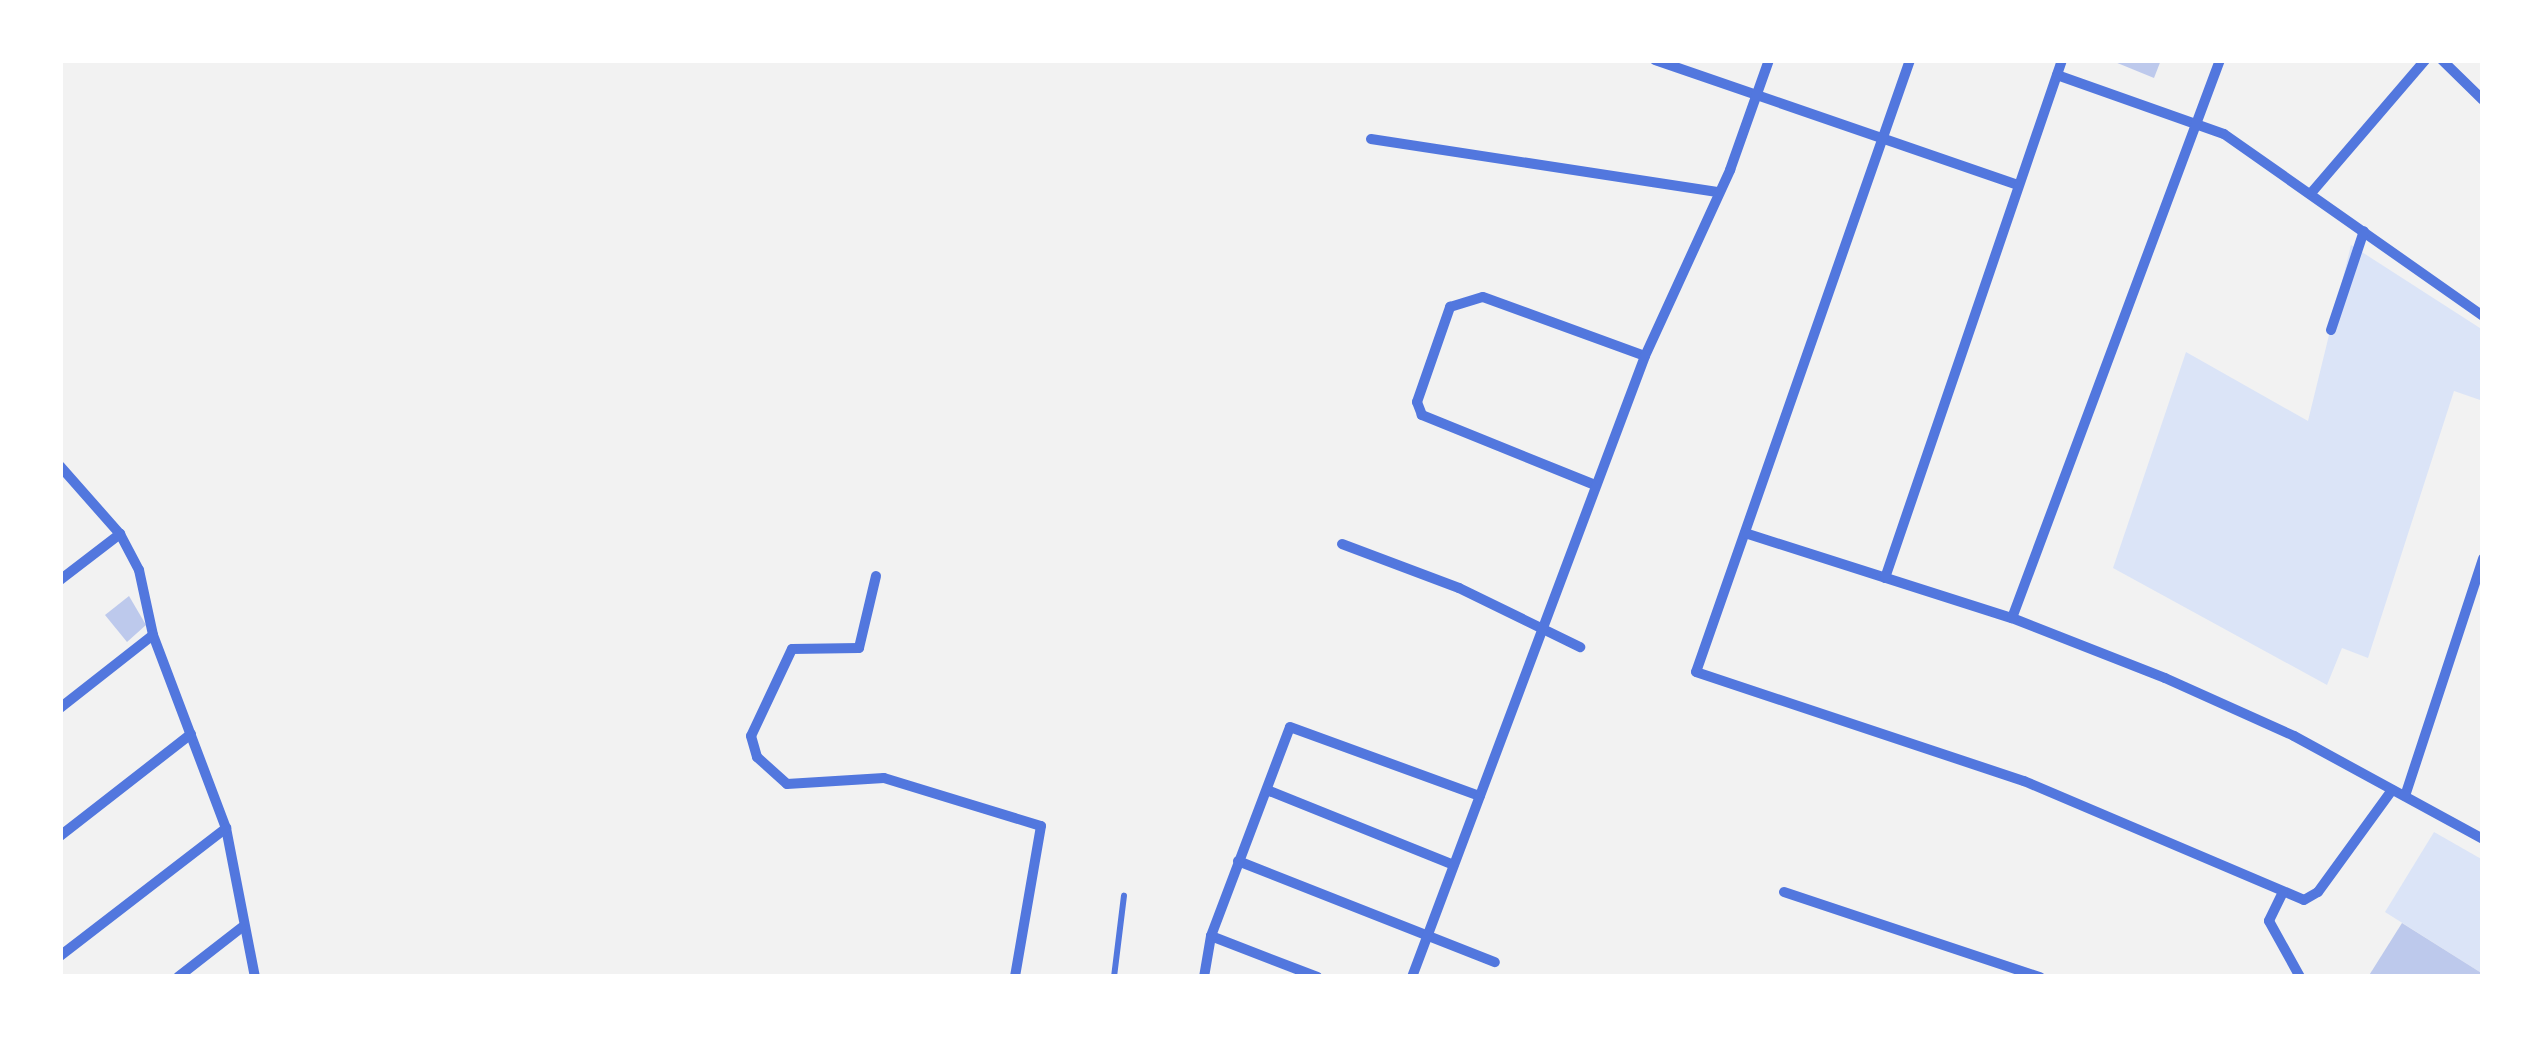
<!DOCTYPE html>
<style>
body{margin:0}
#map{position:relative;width:2543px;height:1037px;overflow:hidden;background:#f2f2f2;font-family:"Golos Text",sans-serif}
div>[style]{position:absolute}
.green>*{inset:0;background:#dbe4f7}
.building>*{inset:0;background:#bdc9ec}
.service>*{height:6px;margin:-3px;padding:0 3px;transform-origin:3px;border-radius:3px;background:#5277de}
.minor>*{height:10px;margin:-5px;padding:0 5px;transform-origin:5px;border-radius:5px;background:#5277de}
span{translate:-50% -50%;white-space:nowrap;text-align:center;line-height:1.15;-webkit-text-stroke:12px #fff;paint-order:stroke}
.frame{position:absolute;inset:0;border:63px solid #fff;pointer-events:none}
</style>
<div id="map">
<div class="green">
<i style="clip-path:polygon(2351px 245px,2483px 330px,2483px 401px,2454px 391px,2368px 658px,2342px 648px,2327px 685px,2113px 568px,2186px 352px,2308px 421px)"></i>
<i style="clip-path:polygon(2434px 832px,2483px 860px,2483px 974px,2385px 912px)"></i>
</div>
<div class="building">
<i style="clip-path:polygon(2110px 60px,2161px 60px,2154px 78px)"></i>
<i style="clip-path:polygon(129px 596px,146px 625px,127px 642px,105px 615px)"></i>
<i style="clip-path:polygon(2402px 923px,2483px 974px,2483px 977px,2368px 977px)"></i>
</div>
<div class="service">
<i style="left:1114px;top:977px;width:82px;rotate:-83deg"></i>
</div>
<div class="minor">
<i style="left:1655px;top:60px;width:383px;rotate:19deg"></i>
<i style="left:1910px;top:60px;width:648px;rotate:109.27deg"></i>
<i style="left:1696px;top:672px;width:346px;rotate:18.4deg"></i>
<i style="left:2024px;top:781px;width:304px;rotate:23deg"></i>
<i style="left:2304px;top:900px;width:16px;rotate:-30deg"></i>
<i style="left:2318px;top:892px;width:126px;rotate:-54deg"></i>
<i style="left:2442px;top:60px;width:57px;rotate:44.3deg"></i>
<i style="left:2057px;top:75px;width:177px;rotate:19.5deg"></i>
<i style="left:2224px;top:134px;width:317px;rotate:35.1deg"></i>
<i style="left:1371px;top:139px;width:352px;rotate:8.7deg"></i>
<i style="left:2312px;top:192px;width:174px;rotate:-49.4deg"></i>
<i style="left:2331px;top:330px;width:104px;rotate:-71.6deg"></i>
<i style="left:60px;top:466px;width:91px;rotate:48.6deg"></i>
<i style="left:120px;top:534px;width:41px;rotate:62.2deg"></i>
<i style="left:139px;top:570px;width:66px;rotate:77.8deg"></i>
<i style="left:153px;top:635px;width:206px;rotate:69.3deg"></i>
<i style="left:226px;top:828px;width:152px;rotate:79deg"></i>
<i style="left:1595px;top:485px;width:187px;rotate:-158deg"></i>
<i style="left:1422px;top:415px;width:14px;rotate:-111deg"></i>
<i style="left:1417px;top:402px;width:101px;rotate:-70.8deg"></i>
<i style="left:1450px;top:307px;width:34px;rotate:-17deg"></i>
<i style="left:1483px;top:297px;width:172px;rotate:20deg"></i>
<i style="left:1745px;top:533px;width:280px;rotate:17.7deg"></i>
<i style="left:2012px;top:618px;width:164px;rotate:21.4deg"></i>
<i style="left:2165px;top:678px;width:141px;rotate:24.2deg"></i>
<i style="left:2294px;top:736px;width:215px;rotate:28.6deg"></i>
<i style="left:1342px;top:544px;width:125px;rotate:20.6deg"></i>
<i style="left:1459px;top:588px;width:135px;rotate:26deg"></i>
<i style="left:876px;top:576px;width:74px;rotate:103.3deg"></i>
<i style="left:859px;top:648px;width:67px;rotate:179.1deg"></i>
<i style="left:792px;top:649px;width:96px;rotate:115.2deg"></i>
<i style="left:751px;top:736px;width:22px;rotate:74deg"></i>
<i style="left:757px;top:757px;width:40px;rotate:42deg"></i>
<i style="left:787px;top:784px;width:97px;rotate:-3.5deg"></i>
<i style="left:884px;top:778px;width:164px;rotate:17deg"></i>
<i style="left:1041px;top:826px;width:153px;rotate:99.8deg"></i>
<i style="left:1885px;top:578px;width:547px;rotate:-71.13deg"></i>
<i style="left:60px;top:580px;width:76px;rotate:-37.5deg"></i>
<i style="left:2012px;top:618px;width:596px;rotate:-69.56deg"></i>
<i style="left:60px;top:708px;width:118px;rotate:-38.1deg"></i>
<i style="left:1267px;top:790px;width:201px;rotate:21.9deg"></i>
<i style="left:2405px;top:796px;width:250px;rotate:-71.8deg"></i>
<i style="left:60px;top:836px;width:166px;rotate:-37.9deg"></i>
<i style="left:1238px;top:861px;width:276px;rotate:21.5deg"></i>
<i style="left:1784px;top:892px;width:270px;rotate:18.4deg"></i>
<i style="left:2283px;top:892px;width:32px;rotate:116deg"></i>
<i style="left:2269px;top:921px;width:64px;rotate:61deg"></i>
<i style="left:1211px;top:936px;width:114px;rotate:21.1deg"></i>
<i style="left:60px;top:956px;width:210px;rotate:-37.6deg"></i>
<i style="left:178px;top:977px;width:80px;rotate:-37.9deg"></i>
<i style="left:1204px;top:977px;width:42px;rotate:-80.3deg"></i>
<i style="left:1211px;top:936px;width:223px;rotate:-69.3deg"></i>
<i style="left:1290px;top:727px;width:202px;rotate:20deg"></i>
<i style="left:1412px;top:977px;width:663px;rotate:-69.43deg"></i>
<i style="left:1645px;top:356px;width:205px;rotate:-65.4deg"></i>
<i style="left:1730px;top:170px;width:117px;rotate:-70.5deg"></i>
</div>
<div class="frame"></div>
</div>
